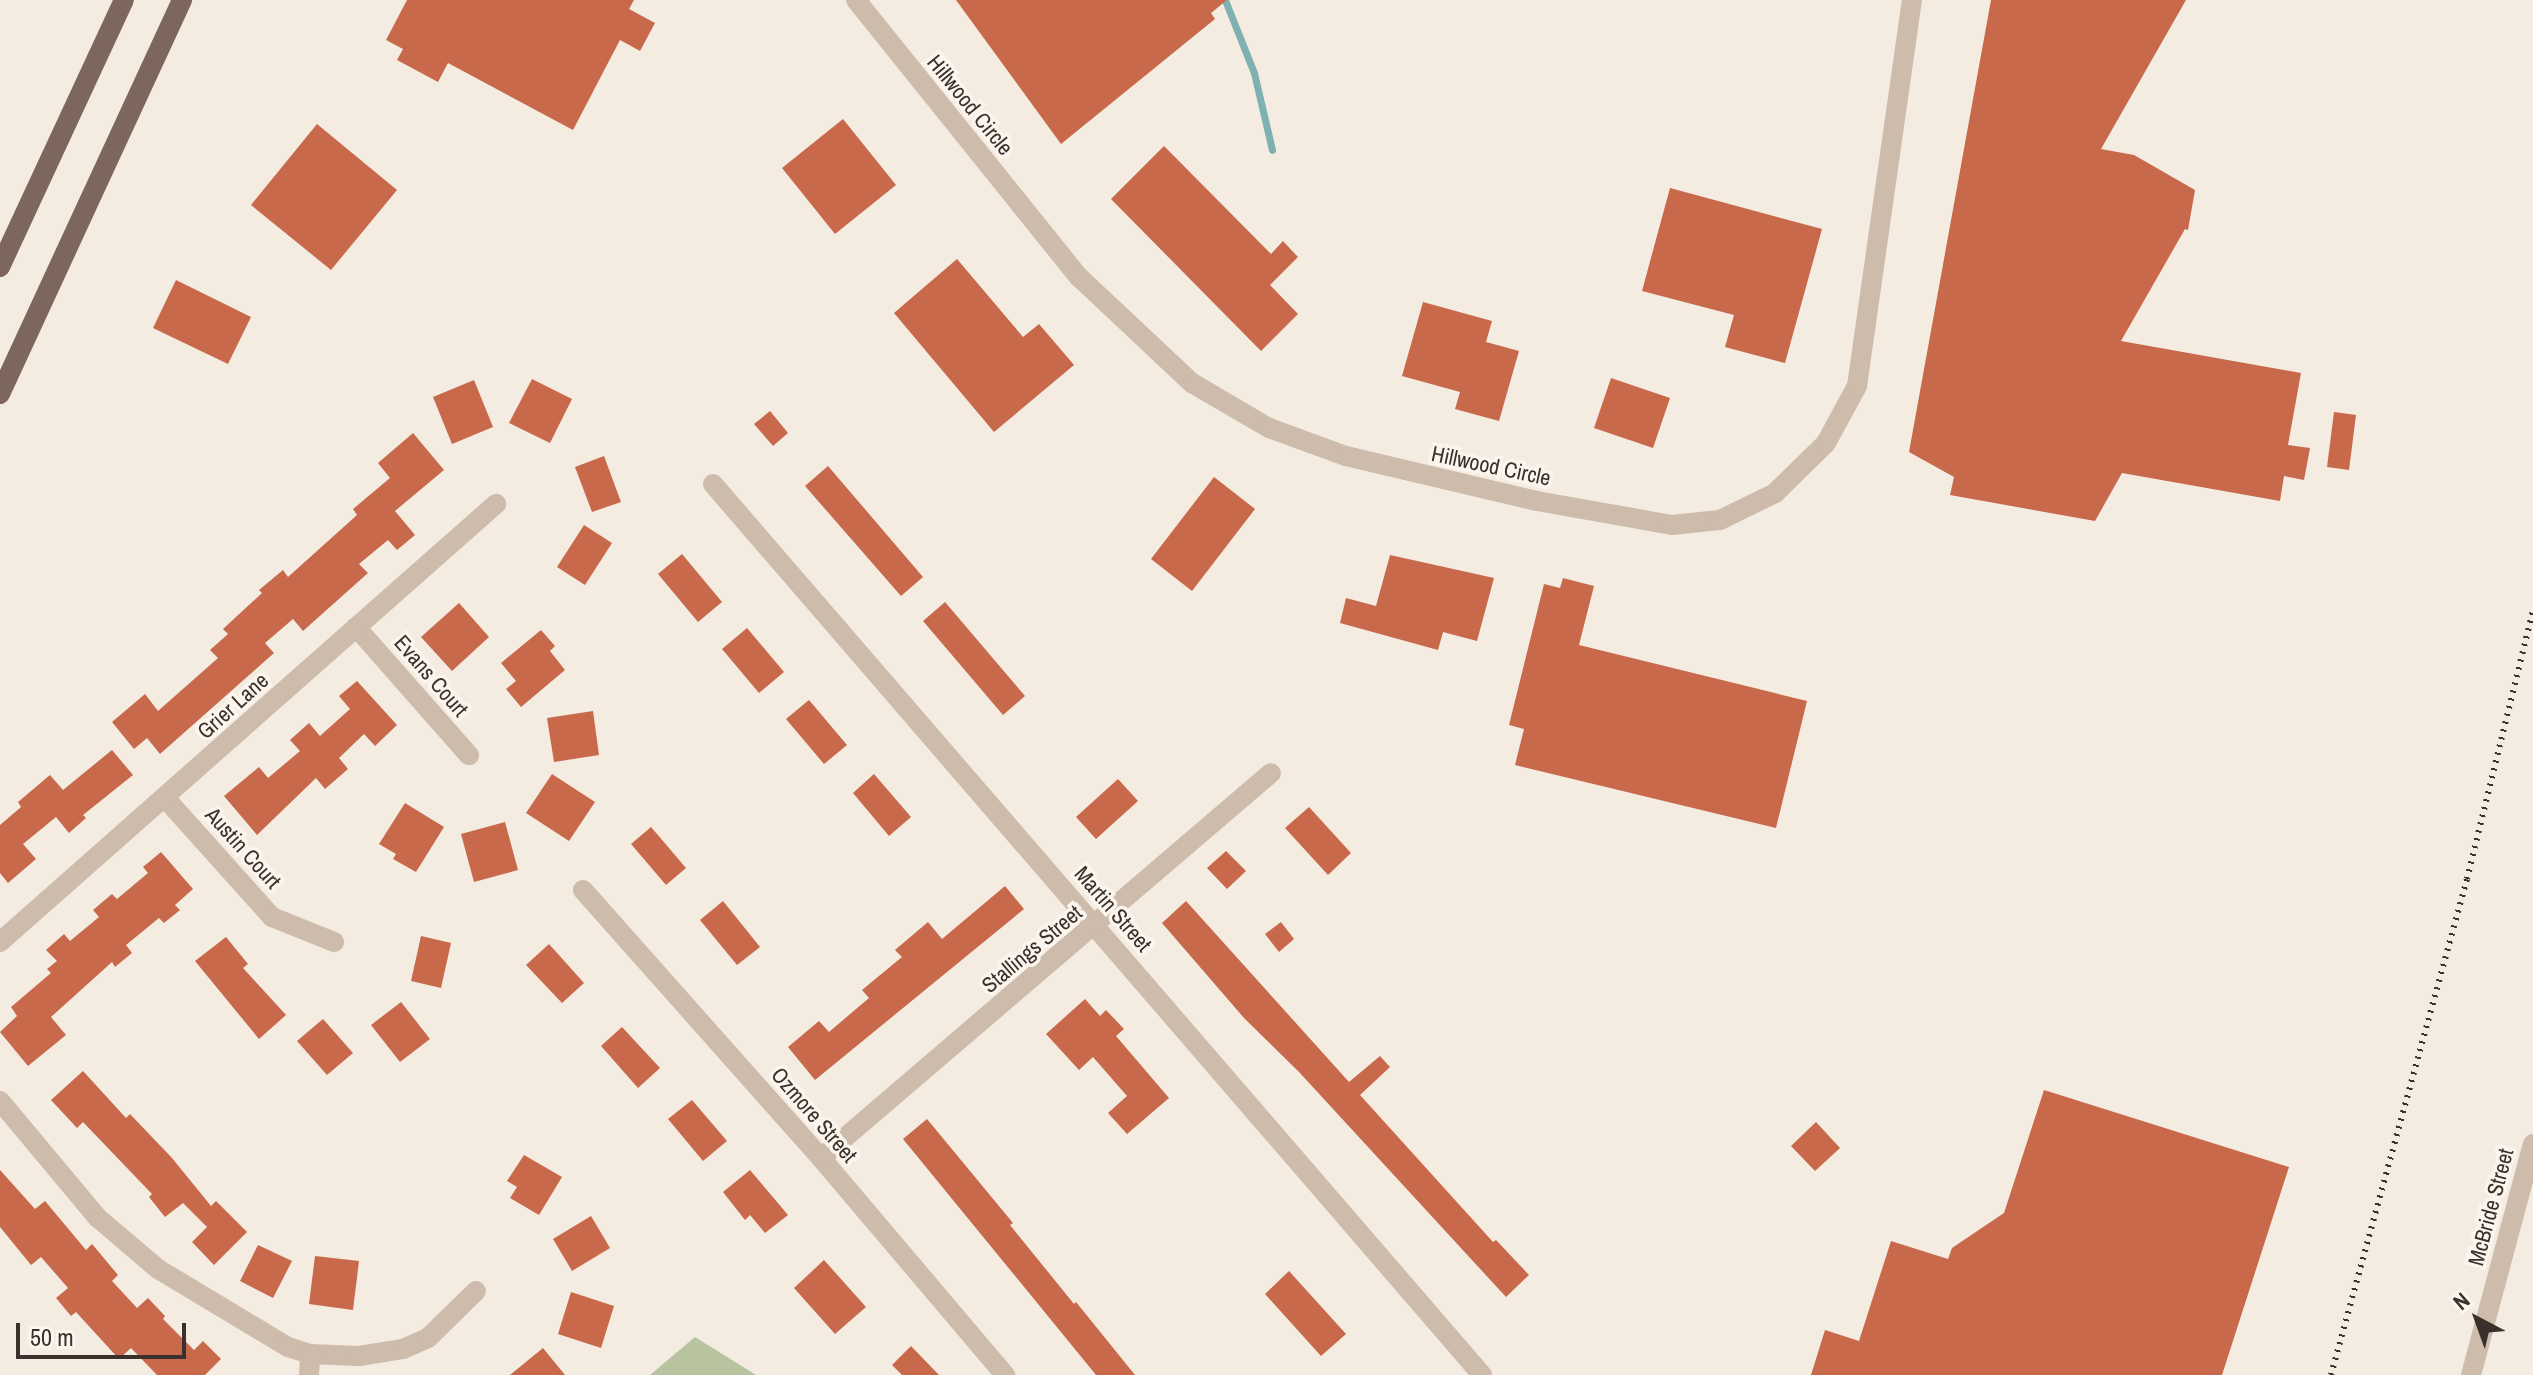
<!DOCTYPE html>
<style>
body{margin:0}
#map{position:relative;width:2533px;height:1375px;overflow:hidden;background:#f4ebe1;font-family:"Archivo Narrow",sans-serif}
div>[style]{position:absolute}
.green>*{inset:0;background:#b8c4a0}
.stream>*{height:7px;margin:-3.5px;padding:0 3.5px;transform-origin:3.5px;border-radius:3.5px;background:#7fb0b2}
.building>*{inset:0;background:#c8694b}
.street>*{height:20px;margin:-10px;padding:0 10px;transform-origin:10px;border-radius:10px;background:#cdbbac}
.primary>*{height:20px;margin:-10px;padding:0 10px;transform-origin:10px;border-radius:10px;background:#7d675c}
.rail>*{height:6px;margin-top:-3px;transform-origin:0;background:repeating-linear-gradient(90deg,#3b302b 0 2px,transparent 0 8px)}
span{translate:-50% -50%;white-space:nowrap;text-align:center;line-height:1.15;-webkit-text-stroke:7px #fbf5ee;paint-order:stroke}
.street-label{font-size:22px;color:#3b302b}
.north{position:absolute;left:2437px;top:1279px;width:80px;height:80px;-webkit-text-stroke:6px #fbf5ee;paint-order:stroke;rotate:319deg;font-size:22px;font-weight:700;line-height:32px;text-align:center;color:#3b302b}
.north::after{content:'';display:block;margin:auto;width:28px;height:36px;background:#3b302b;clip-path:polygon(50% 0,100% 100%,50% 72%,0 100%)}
.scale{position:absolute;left:16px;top:1323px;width:170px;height:36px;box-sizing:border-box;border:4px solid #3b302b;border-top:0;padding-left:10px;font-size:24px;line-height:28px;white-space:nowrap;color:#3b302b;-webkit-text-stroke:6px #fbf5ee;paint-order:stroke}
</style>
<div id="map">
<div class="green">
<i style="clip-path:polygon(695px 1337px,756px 1375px,650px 1375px)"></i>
</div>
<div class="stream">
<i style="left:1225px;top:0;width:79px;rotate:68.3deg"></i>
<i style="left:1254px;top:73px;width:79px;rotate:76.8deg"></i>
</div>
<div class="building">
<i style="clip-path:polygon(407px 0,634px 0,629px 9px,655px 23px,640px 51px,620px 40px,573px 130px,448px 63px,438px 82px,397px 60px,403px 49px,386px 40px)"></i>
<i style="clip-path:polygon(956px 0,1227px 0,1211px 13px,1215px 19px,1061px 144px)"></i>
<i style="clip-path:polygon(1991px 0,2186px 0,2101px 149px,2134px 155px,2195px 190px,2188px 230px,2185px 229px,2121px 341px,2301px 373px,2288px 445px,2310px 448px,2304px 480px,2284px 476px,2280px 501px,2122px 473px,2095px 521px,1950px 495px,1954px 477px,1909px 452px)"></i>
<i style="clip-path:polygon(843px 119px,896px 185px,835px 234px,782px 168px)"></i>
<i style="clip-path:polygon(317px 124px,397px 190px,331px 270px,251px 205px)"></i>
<i style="clip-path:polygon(1164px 146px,1271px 254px,1283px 241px,1298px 257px,1270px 285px,1298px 314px,1261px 351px,1111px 199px)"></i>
<i style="clip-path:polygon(1670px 188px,1822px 229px,1785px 363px,1725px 347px,1734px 315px,1642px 291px)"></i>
<i style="clip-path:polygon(957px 259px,1023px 337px,1039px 324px,1074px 365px,994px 432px,894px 313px)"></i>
<i style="clip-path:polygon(176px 280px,251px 317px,228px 364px,153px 328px)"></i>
<i style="clip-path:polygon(1423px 302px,1492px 321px,1486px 342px,1519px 351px,1499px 421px,1455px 409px,1460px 392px,1402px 376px)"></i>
<i style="clip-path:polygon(1611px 378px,1670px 398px,1653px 448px,1594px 428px)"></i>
<i style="clip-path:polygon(532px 379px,572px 399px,550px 443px,509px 423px)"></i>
<i style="clip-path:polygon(474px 380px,493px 427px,452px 444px,433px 397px)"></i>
<i style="clip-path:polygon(770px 411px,788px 433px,773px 446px,754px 424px)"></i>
<i style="clip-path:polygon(2334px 412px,2356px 415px,2349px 470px,2327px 467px)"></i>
<i style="clip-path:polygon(413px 433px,444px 470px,395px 511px,415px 535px,397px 550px,388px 540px,359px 564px,368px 573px,303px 631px,293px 619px,265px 643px,274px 653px,160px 754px,147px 738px,134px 749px,112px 722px,145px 694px,158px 711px,218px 658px,210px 650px,228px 634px,223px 629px,262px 593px,259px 590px,283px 570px,288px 577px,357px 515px,353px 509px,390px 478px,378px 463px)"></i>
<i style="clip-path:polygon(604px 456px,621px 502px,592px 512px,575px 467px)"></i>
<i style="clip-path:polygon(828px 466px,923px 577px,901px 596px,805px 486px)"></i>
<i style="clip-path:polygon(1214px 477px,1255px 509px,1192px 591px,1151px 559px)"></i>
<i style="clip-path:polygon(584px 525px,612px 543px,585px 585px,557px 567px)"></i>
<i style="clip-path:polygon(682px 554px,722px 602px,698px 622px,658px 574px)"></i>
<i style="clip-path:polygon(1390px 555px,1494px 578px,1477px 641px,1443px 632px,1438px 650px,1340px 623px,1346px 598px,1376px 606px)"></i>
<i style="clip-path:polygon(1563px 578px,1594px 586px,1579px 645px,1807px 701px,1776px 828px,1515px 765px,1524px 729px,1509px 725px,1544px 584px,1560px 588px)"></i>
<i style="clip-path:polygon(945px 602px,1025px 696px,1003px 715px,923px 621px)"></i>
<i style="clip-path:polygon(459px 603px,489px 637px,452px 671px,421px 637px)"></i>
<i style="clip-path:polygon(747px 628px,784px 672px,759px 693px,722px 649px)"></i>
<i style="clip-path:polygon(541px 630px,555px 646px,550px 651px,565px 670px,521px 707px,506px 689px,516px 681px,501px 663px)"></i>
<i style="clip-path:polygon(357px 681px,397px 725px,375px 746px,364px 734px,339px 758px,348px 769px,325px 789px,316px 778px,257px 835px,224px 796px,259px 767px,268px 778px,300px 751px,290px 740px,309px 723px,320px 736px,350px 709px,339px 696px)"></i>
<i style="clip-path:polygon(809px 700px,847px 745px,824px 764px,786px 719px)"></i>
<i style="clip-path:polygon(593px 711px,599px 755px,554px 762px,547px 718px)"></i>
<i style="clip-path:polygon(112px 750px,133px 775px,83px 815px,86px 818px,69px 833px,56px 817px,23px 844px,36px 859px,8px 883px,0 873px,0 825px,21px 807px,18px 802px,50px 775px,63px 790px)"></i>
<i style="clip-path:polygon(552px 774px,595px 802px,569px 841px,526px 813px)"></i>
<i style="clip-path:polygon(874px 774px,911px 817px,889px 836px,853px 793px)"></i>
<i style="clip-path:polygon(1118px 779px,1138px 801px,1096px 839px,1076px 817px)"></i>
<i style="clip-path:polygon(405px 803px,444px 827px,416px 872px,393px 859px,396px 854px,379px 844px)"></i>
<i style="clip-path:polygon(1309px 807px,1351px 853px,1328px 875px,1285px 828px)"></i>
<i style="clip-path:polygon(505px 822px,518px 870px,474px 882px,461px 834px)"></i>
<i style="clip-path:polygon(651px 827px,686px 868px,666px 885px,631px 844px)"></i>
<i style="clip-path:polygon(1226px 851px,1246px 871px,1227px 889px,1207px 868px)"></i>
<i style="clip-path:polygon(161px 852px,193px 889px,175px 905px,180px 910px,164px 923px,159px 918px,126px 945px,132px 953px,115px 967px,112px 962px,51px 1017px,66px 1035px,28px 1066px,0 1032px,17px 1016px,11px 1007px,51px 973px,47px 969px,57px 961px,46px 950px,64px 934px,70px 941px,99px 917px,93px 910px,112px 894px,117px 899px,148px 873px,143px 867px)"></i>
<i style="clip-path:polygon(1005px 886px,1024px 909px,815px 1080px,788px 1047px,819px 1021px,829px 1032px,869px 998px,862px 990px,902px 957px,895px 950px,928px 922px,942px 939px)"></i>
<i style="clip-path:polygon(723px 901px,760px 947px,737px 965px,700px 920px)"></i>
<i style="clip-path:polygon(1186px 901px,1349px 1082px,1380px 1056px,1390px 1067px,1360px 1095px,1493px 1242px,1496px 1240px,1529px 1275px,1506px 1297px,1299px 1072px,1244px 1018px,1162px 923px)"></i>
<i style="clip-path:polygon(1281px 922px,1294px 939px,1279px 952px,1265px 934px)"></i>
<i style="clip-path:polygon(421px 936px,451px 943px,441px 988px,411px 981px)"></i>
<i style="clip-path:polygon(226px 937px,248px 964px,243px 968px,286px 1015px,259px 1039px,195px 961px)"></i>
<i style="clip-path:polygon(549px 944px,584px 983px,562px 1003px,526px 965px)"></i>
<i style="clip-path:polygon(1085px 999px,1100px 1016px,1106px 1010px,1124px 1029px,1116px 1036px,1169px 1098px,1127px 1134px,1108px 1113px,1127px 1096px,1093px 1057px,1079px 1070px,1046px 1034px)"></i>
<i style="clip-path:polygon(401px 1002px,430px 1039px,400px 1062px,371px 1025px)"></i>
<i style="clip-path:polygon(323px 1019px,353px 1053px,327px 1075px,297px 1041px)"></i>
<i style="clip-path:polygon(622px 1027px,660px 1068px,638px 1088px,601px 1046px)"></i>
<i style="clip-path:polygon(83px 1071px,126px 1118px,130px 1114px,172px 1158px,211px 1206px,216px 1201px,247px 1232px,214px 1265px,192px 1242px,207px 1227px,183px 1203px,165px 1217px,149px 1197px,152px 1194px,83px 1122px,77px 1128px,51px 1100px)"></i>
<i style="clip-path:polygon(2044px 1090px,2289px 1167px,2222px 1375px,1811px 1375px,1825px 1330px,1859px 1341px,1891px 1241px,1948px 1259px,1952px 1248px,2004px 1213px)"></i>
<i style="clip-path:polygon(692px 1100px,727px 1141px,703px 1161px,668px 1119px)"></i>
<i style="clip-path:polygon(927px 1119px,1013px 1223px,1010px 1225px,1074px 1304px,1076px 1302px,1135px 1375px,1096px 1375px,1056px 1326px,903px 1139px)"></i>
<i style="clip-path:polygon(1816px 1122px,1840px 1148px,1815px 1171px,1791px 1146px)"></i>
<i style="clip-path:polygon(524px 1155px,562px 1177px,539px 1215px,510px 1198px,517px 1187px,507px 1181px)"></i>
<i style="clip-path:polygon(0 1170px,35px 1209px,45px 1201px,86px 1250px,92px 1244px,118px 1275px,112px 1281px,137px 1308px,148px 1298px,165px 1316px,163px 1319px,194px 1350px,203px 1341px,221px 1359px,205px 1375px,157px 1375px,131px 1348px,119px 1359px,76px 1312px,71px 1316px,56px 1298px,68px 1288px,41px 1257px,31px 1265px,0 1227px)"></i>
<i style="clip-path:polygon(750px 1170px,788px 1215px,765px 1233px,750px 1215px,745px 1220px,723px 1192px)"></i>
<i style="clip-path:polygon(591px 1216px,610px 1248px,572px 1271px,553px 1239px)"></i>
<i style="clip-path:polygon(258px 1245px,292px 1261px,273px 1298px,240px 1281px)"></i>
<i style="clip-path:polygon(315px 1256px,359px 1261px,353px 1310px,309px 1304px)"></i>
<i style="clip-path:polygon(824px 1260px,866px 1307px,835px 1334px,794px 1288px)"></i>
<i style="clip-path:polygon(1289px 1271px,1346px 1334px,1321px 1356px,1265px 1294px)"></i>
<i style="clip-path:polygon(571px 1292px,614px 1306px,601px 1348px,558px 1334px)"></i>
<i style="clip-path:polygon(911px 1346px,939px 1375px,902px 1375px,892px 1365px)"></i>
<i style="clip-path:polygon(543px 1348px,565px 1375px,510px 1375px)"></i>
</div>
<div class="street">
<i style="left:856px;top:0;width:356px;rotate:51.2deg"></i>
<i style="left:1079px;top:277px;width:155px;rotate:43.2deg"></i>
<i style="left:1192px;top:383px;width:89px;rotate:30.3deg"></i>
<i style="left:1269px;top:428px;width:82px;rotate:20deg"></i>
<i style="left:1346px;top:456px;width:196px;rotate:13.3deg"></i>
<i style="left:1537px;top:501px;width:137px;rotate:10.1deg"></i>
<i style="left:1672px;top:525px;width:48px;rotate:-5.9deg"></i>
<i style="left:1720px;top:520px;width:61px;rotate:-26.1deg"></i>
<i style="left:1775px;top:493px;width:71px;rotate:-44.4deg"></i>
<i style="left:1826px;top:443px;width:65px;rotate:-61.5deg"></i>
<i style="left:1857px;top:386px;width:390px;rotate:-81.9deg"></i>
<i style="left:713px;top:484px;width:1177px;rotate:49.2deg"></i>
<i style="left:356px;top:627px;width:171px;rotate:48.6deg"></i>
<i style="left:166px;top:799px;width:159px;rotate:48.1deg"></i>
<i style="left:272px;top:917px;width:67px;rotate:22deg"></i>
<i style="left:583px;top:890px;width:358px;rotate:48.4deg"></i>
<i style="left:821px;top:1158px;width:285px;rotate:49.7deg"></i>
<i style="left:0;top:942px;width:662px;rotate:-41.45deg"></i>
<i style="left:0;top:1101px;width:153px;rotate:50.1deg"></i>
<i style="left:98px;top:1218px;width:79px;rotate:40.4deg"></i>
<i style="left:158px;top:1269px;width:152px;rotate:31deg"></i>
<i style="left:288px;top:1347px;width:23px;rotate:18deg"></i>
<i style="left:310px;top:1354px;width:49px;rotate:2.3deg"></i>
<i style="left:359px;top:1356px;width:45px;rotate:-9deg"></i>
<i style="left:403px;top:1349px;width:27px;rotate:-24deg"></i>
<i style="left:428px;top:1338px;width:67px;rotate:-44.4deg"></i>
<i style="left:821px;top:1158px;width:592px;rotate:-40.55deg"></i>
<i style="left:309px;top:1375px;width:21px;rotate:-87deg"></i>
<i style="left:2471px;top:1375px;width:239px;rotate:-75deg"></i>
</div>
<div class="primary">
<i style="left:0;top:267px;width:294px;rotate:-65.1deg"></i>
<i style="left:0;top:394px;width:434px;rotate:-65.2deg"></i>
</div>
<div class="rail">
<i style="left:2331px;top:1375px;width:514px;rotate:-74.67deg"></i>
<i style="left:2467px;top:879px;width:277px;rotate:-76.2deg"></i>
</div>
<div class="street-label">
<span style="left:970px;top:105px;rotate:51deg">Hillwood Circle</span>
<span style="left:1491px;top:466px;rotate:12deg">Hillwood Circle</span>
<span style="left:431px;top:676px;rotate:49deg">Evans Court</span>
<span style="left:233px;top:706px;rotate:-42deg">Grier Lane</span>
<span style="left:243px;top:848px;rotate:48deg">Austin Court</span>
<span style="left:1113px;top:909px;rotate:49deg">Martin Street</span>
<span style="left:1032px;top:949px;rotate:-40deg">Stallings Street</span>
<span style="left:814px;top:1115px;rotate:49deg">Ozmore Street</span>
<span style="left:2491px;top:1207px;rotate:-75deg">McBride Street</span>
</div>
<div class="north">N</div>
<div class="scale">50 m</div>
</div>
